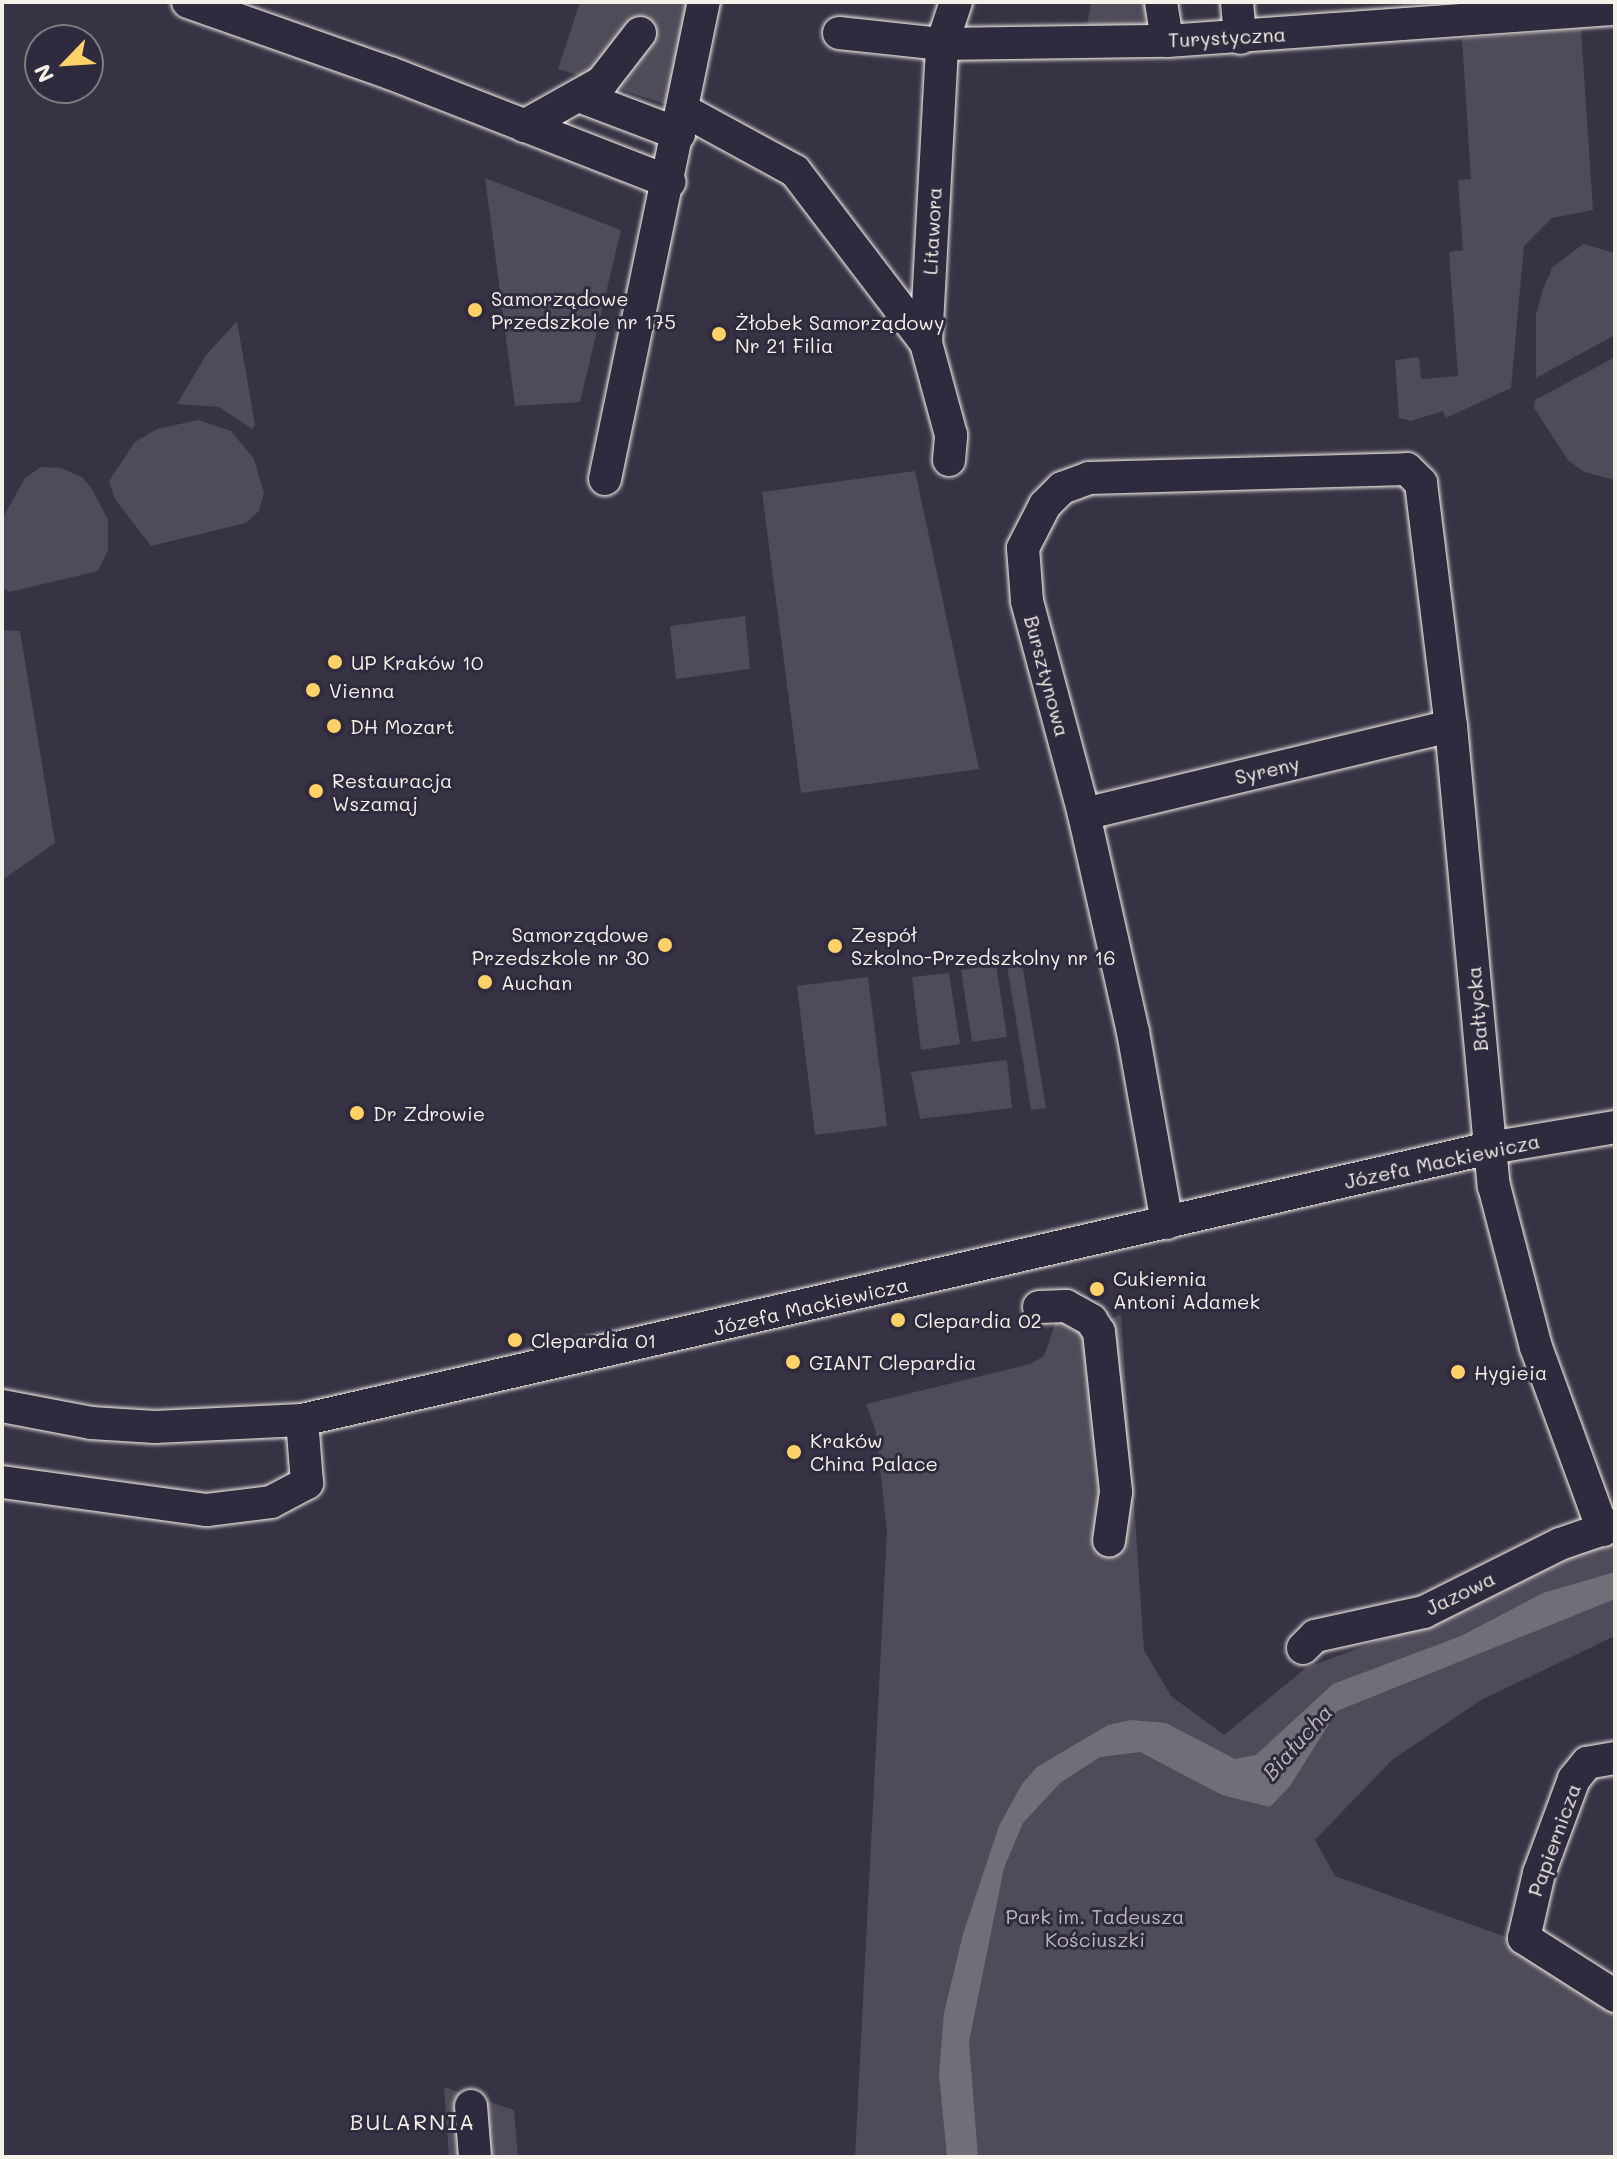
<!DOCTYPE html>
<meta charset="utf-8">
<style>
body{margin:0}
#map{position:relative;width:1617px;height:2159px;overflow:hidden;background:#373244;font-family:Mali,sans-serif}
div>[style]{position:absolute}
.green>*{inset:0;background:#504b59}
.water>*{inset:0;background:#726e77}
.roads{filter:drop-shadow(0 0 2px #f4f1e8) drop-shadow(0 0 2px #f4f1e8)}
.minor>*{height:32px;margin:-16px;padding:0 16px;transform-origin:16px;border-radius:16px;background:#2f2a3d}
.dots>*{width:22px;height:22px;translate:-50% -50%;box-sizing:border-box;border:4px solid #2f2a3d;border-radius:50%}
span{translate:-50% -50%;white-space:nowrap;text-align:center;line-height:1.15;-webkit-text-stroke:6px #2f2a3d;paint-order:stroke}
.street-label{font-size:20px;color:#f4f1e8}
.poi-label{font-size:20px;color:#f4f1e8}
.left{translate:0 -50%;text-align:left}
.right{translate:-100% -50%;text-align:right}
.park-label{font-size:20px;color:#bbb7b6}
.water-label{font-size:22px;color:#bab6b5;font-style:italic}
.neighbourhood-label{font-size:22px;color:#f4f1e8;letter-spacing:2px}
.frame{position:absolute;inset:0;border:4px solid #f4f1e8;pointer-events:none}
.north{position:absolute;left:24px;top:24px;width:80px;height:80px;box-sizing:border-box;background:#2f2a3d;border:2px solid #7e7a81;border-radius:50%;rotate:245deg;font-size:22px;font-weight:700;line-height:32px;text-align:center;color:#f4f1e8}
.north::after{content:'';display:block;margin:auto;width:28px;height:36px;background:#ffd166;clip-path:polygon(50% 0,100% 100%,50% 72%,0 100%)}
</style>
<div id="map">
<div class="green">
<i style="clip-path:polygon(580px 2px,713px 2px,690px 112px,558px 69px)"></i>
<i style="clip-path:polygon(1091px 2px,1150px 2px,1142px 34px,1086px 32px)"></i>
<i style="clip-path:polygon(1581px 29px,1593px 210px,1552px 218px,1524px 246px,1511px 388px,1446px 418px,1443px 411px,1411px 421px,1399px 418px,1395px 360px,1419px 357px,1421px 379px,1458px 376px,1449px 252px,1463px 250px,1458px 180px,1471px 179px,1462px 39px)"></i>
<i style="clip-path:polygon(485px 178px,621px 230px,580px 402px,515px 406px)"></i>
<i style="clip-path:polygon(1583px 244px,1615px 253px,1615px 335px,1536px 378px,1536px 315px,1542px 292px,1552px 268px)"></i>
<i style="clip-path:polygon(237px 321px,255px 425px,252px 429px,219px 407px,177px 404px,206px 355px)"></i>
<i style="clip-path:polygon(1615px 357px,1615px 480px,1584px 472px,1568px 460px,1534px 408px,1535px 400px)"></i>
<i style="clip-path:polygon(198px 420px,231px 431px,254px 459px,264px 493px,259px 511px,246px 523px,151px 546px,115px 499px,109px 481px,135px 442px,157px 429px)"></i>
<i style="clip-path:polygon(41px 467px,61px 468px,82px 477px,92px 489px,108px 520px,108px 550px,98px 571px,10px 592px,2px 588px,2px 519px,25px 478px)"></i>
<i style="clip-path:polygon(915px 471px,979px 769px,801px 793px,762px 492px)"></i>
<i style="clip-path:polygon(745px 616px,750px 669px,676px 679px,670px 626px)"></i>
<i style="clip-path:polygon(2px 630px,20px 631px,55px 843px,2px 880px)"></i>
<i style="clip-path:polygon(1022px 963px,1046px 1108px,1031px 1110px,1007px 966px)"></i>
<i style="clip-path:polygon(996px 965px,1007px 1037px,972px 1042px,961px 970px)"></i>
<i style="clip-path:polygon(949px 973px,960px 1044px,921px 1050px,912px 977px)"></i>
<i style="clip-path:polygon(868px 977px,887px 1126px,815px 1135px,797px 986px)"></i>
<i style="clip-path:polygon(1007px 1060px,1012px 1108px,920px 1119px,911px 1072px)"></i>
<i style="clip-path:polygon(1059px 1312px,1088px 1332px,1121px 1314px,1144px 1650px,1171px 1696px,1224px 1735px,1306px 1668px,1420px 1625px,1615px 1538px,1615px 1636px,1481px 1700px,1392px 1760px,1315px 1840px,1335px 1876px,1512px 1939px,1615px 2006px,1615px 2157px,855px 2157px,887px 1531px,876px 1432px,866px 1404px,1030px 1364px,1044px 1356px)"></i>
<i style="clip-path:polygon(444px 2087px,514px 2110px,518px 2157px,449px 2157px)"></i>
</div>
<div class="water">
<i style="clip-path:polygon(1615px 1572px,1615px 1599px,1337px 1711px,1290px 1786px,1270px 1807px,1222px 1795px,1140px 1752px,1100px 1757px,1060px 1783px,1023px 1823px,1004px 1868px,969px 2042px,978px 2157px,947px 2157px,939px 2074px,944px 2013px,963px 1934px,999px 1826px,1022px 1784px,1037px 1767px,1108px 1725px,1131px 1720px,1166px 1723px,1235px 1759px,1256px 1755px,1333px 1684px,1461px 1636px,1543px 1593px)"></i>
</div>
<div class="roads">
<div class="minor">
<i style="left:188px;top:2px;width:214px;rotate:19.4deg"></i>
<i style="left:390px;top:73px;width:300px;rotate:21.3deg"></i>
<i style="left:1161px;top:2px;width:39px;rotate:81deg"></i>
<i style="left:1237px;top:2px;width:36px;rotate:85deg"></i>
<i style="left:839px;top:33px;width:104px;rotate:6.1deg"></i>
<i style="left:942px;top:44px;width:225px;rotate:-0.8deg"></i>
<i style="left:1167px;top:41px;width:449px;rotate:-4.1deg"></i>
<i style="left:579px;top:96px;width:107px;rotate:20.8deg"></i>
<i style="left:685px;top:111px;width:125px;rotate:28.6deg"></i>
<i style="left:795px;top:171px;width:216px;rotate:52.7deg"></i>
<i style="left:524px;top:126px;width:90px;rotate:-29.4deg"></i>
<i style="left:602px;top:82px;width:62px;rotate:-52.2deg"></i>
<i style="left:949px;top:460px;width:25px;rotate:-85deg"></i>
<i style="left:951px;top:435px;width:95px;rotate:-105.2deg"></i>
<i style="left:926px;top:343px;width:299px;rotate:-86.9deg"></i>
<i style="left:942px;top:44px;width:44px;rotate:-71.6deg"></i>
<i style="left:605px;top:479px;width:487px;rotate:-78.3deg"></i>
<i style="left:1084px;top:814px;width:377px;rotate:-13.5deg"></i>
<i style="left:1167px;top:1223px;width:194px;rotate:-100.1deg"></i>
<i style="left:1133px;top:1032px;width:223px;rotate:-102.7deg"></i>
<i style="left:1084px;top:814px;width:220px;rotate:-105deg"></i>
<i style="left:1027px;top:601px;width:53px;rotate:-94.3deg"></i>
<i style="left:1023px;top:548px;width:48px;rotate:-62.9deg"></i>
<i style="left:1045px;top:505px;width:24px;rotate:-45deg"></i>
<i style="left:1062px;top:488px;width:29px;rotate:-20deg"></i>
<i style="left:1089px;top:478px;width:318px;rotate:-1.6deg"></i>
<i style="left:1407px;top:469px;width:20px;rotate:45deg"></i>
<i style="left:1421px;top:483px;width:245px;rotate:83deg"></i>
<i style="left:1451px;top:726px;width:462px;rotate:84.7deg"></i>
<i style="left:1494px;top:1186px;width:166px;rotate:75.4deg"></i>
<i style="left:1536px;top:1347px;width:195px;rotate:69.9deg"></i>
<i style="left:1039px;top:1307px;width:27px;rotate:-2deg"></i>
<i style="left:1066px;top:1306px;width:29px;rotate:29deg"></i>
<i style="left:1091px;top:1320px;width:14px;rotate:56deg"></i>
<i style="left:1099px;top:1332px;width:161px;rotate:83.9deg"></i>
<i style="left:1116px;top:1492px;width:49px;rotate:98.1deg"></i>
<i style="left:2px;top:1406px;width:91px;rotate:10.8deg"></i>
<i style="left:91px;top:1423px;width:64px;rotate:3.6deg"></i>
<i style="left:155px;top:1427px;width:147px;rotate:-2.7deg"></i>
<i style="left:302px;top:1420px;width:1219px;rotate:-12.9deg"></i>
<i style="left:1490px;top:1148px;width:127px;rotate:-9.5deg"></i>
<i style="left:2px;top:1482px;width:207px;rotate:7.8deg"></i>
<i style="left:207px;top:1510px;width:64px;rotate:-7.1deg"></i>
<i style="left:271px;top:1502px;width:41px;rotate:-27.8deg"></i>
<i style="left:307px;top:1483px;width:63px;rotate:-94.5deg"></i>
<i style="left:1303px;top:1648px;width:17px;rotate:-45deg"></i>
<i style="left:1315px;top:1636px;width:112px;rotate:-12.4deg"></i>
<i style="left:1424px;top:1612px;width:152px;rotate:-26.6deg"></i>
<i style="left:1560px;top:1544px;width:58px;rotate:-19.1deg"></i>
<i style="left:1615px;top:1758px;width:28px;rotate:170deg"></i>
<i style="left:1587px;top:1763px;width:21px;rotate:129deg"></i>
<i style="left:1574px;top:1779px;width:100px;rotate:110.4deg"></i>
<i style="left:1539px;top:1873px;width:67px;rotate:103deg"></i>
<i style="left:1524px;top:1938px;width:108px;rotate:32.5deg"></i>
<i style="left:471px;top:2106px;width:51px;rotate:85.5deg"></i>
</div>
</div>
<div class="dots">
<i style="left:475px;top:310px;background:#ffd166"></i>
<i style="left:719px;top:334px;background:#ffd166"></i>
<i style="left:335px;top:662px;background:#ffd166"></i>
<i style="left:313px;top:690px;background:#ffd166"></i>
<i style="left:334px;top:726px;background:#ffd166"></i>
<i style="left:316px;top:791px;background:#ffd166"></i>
<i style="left:665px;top:945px;background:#ffd166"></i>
<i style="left:835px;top:946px;background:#ffd166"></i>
<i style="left:485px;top:982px;background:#ffd166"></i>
<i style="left:357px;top:1113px;background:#ffd166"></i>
<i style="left:1097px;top:1289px;background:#ffd166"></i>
<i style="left:898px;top:1320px;background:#ffd166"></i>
<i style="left:515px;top:1340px;background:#ffd166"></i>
<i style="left:793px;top:1362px;background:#ffd166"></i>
<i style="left:1458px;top:1372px;background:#ffd166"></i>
<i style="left:794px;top:1452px;background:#ffd166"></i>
</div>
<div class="street-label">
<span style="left:1227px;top:37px;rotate:-3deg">Turystyczna</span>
<span style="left:932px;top:231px;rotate:-87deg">Litawora</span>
<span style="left:1047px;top:676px;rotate:75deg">Bursztynowa</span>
<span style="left:1267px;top:770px;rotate:-13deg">Syreny</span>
<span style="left:1477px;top:1009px;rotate:-95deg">Bałtycka</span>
<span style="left:1442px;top:1161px;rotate:-12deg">Józefa Mackiewicza</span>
<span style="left:811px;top:1306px;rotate:-13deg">Józefa Mackiewicza</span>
<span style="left:1460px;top:1593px;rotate:-26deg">Jazowa</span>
<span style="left:1554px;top:1840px;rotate:-70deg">Papiernicza</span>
</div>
<div class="poi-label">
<span class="left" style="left:491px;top:310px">Samorządowe<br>Przedszkole nr 175</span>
<span class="left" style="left:735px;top:334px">Żłobek Samorządowy<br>Nr 21 Filia</span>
<span class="left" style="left:351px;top:662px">UP Kraków 10</span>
<span class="left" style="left:329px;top:690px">Vienna</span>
<span class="left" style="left:350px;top:726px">DH Mozart</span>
<span class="left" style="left:332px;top:792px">Restauracja<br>Wszamaj</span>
<span class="right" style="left:649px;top:946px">Samorządowe<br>Przedszkole nr 30</span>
<span class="left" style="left:851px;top:946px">Zespół<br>Szkolno-Przedszkolny nr 16</span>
<span class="left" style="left:501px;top:982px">Auchan</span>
<span class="left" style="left:373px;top:1113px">Dr Zdrowie</span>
<span class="left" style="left:1113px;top:1290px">Cukiernia<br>Antoni Adamek</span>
<span class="left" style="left:914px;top:1320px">Clepardia 02</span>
<span class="left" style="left:531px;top:1340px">Clepardia 01</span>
<span class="left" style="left:809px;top:1362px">GIANT Clepardia</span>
<span class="left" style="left:1474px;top:1372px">Hygieia</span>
<span class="left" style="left:810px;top:1452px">Kraków<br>China Palace</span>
</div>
<div class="park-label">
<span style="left:1095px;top:1928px">Park im. Tadeusza<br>Kościuszki</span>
</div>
<div class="water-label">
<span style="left:1297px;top:1742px;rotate:-48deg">Białucha</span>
</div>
<div class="neighbourhood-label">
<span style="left:413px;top:2122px">BULARNIA</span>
</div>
<div class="frame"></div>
<div class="north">N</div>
</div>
